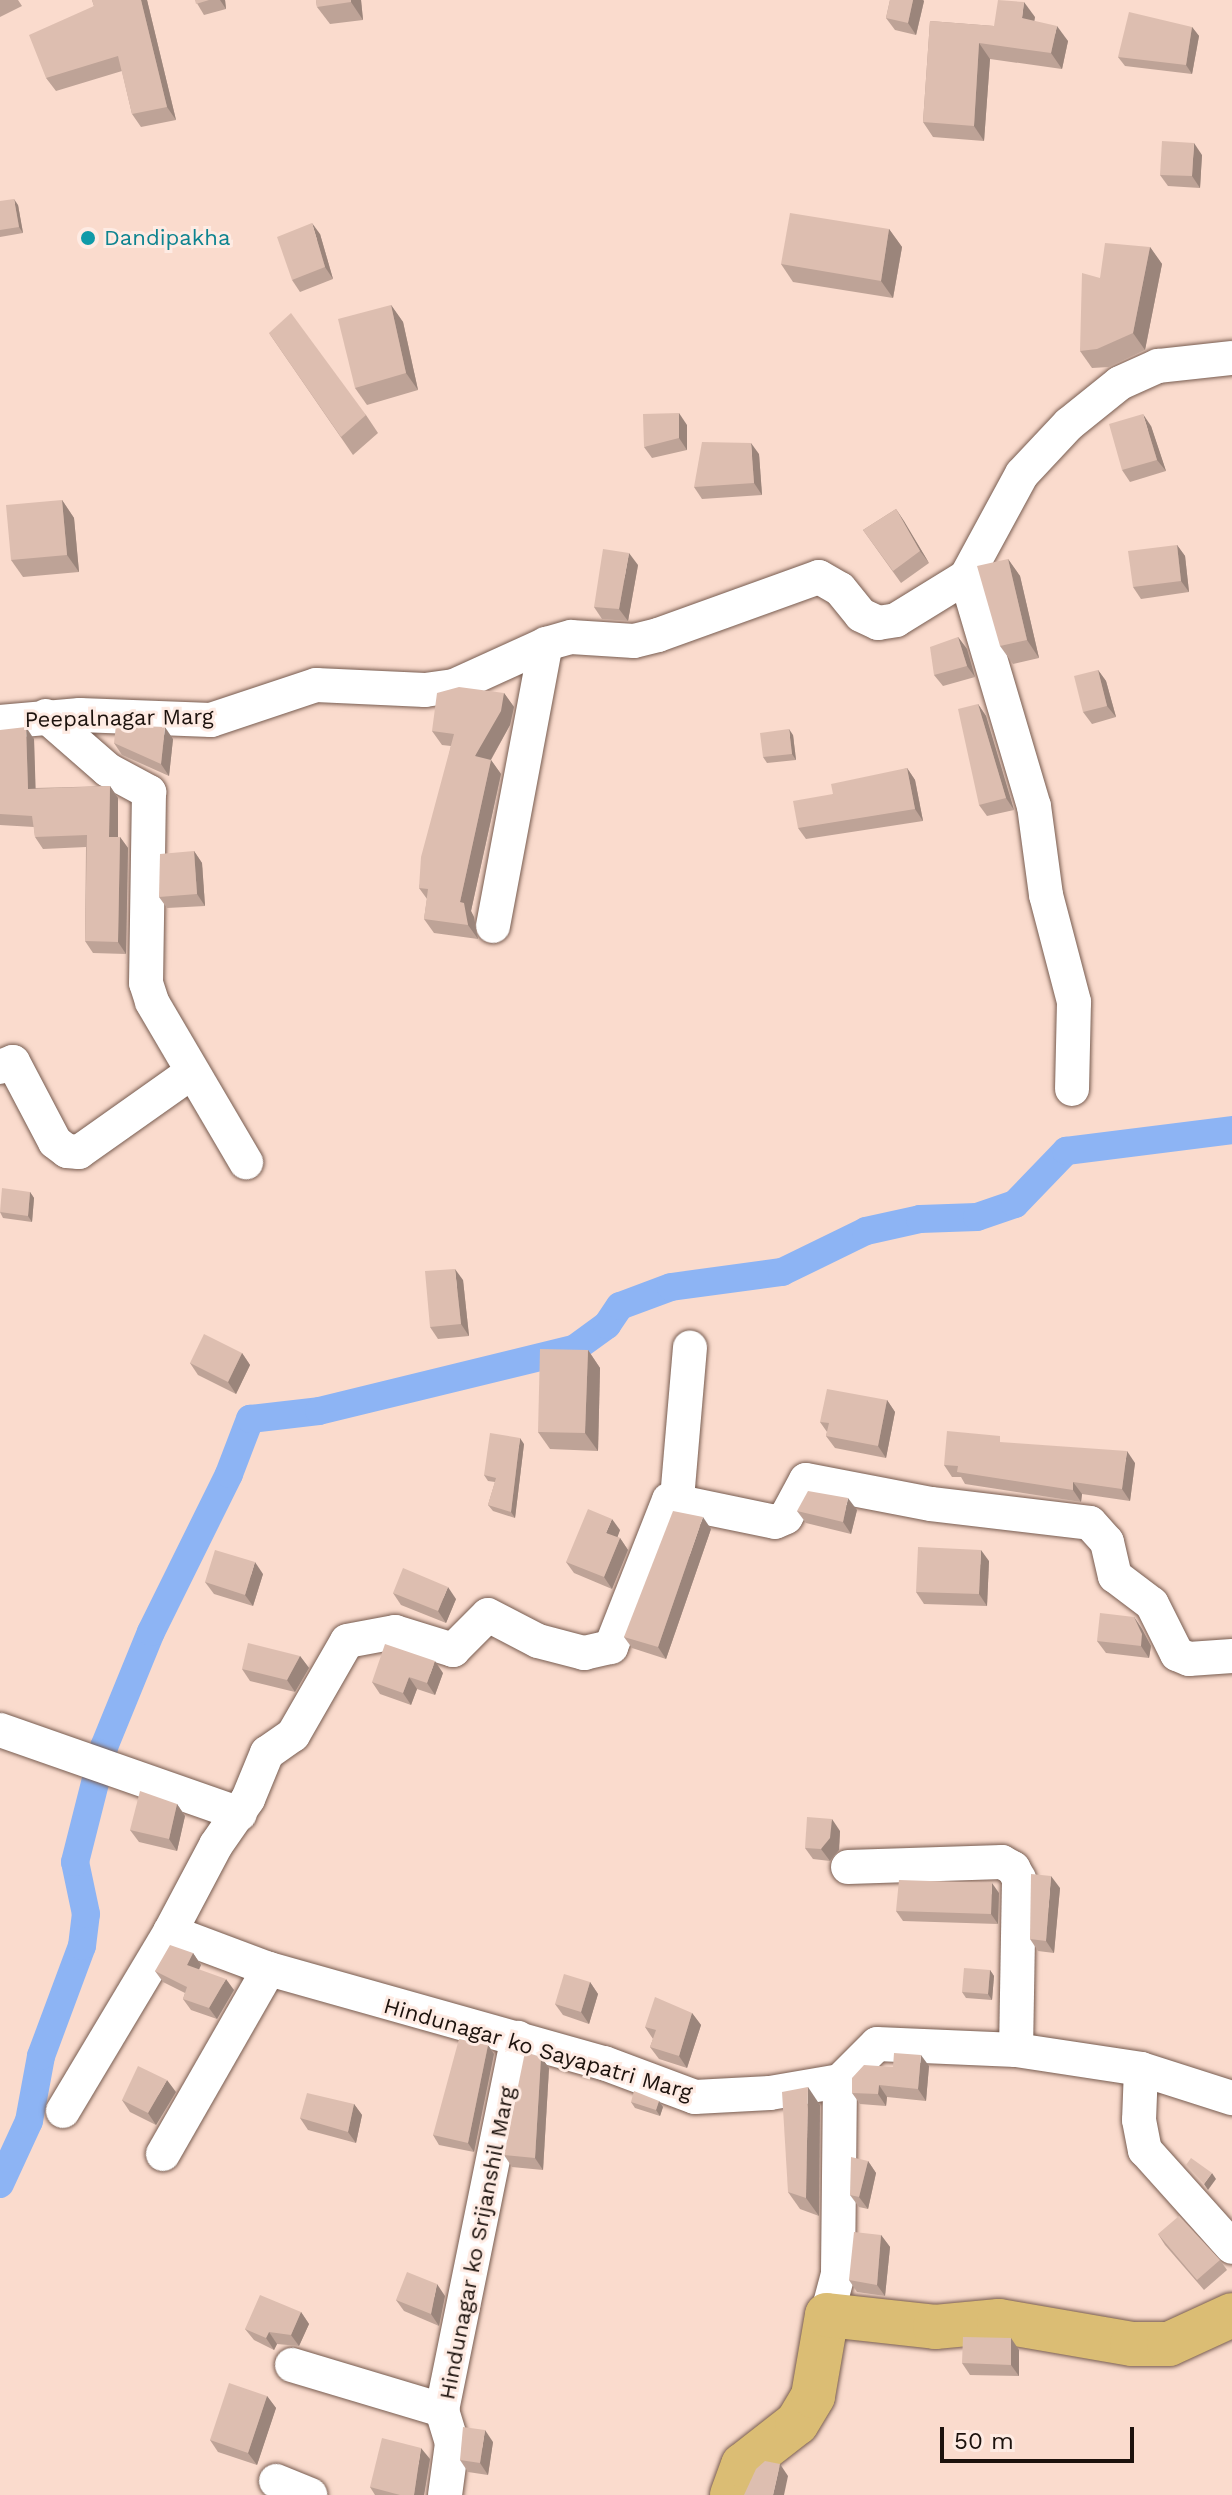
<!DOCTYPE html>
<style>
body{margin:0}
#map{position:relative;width:1232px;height:2495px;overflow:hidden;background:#fadbcd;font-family:"Work Sans",sans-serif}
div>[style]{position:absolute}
.canal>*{height:28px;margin:-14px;padding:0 14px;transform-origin:14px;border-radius:14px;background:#8db4f4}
.roads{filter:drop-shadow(0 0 2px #775c50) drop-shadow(0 0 2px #775c50)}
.minor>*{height:34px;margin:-17px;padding:0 17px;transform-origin:17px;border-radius:17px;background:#fff}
.major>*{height:44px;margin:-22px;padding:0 22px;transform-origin:22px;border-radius:22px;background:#dbbd74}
.wall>*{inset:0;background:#bea397}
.shaded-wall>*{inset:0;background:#9b857b}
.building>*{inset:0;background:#ddbeb0}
.dots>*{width:22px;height:22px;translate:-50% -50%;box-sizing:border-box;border:4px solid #feebe3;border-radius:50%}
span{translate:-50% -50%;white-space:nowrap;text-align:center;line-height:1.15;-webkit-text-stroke:6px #feebe3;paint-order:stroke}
.culture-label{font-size:22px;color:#0d838f}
.left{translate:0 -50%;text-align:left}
.street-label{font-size:22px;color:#1c120d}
.scale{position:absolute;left:940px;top:2427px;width:194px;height:36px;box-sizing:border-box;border:4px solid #1c120d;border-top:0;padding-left:10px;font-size:24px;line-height:28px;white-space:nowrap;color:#1c120d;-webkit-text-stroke:6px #feebe3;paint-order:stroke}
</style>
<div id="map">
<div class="canal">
<i style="left:0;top:2184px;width:69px;rotate:-65.3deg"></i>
<i style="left:29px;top:2121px;width:66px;rotate:-79.5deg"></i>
<i style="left:41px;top:2056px;width:117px;rotate:-69.6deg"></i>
<i style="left:82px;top:1946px;width:32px;rotate:-83deg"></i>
<i style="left:86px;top:1914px;width:53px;rotate:-101.9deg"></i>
<i style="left:75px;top:1862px;width:119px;rotate:-75.8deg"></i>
<i style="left:104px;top:1747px;width:124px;rotate:-67.8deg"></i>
<i style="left:151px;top:1632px;width:176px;rotate:-63.7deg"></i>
<i style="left:229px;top:1474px;width:59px;rotate:-69.1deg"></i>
<i style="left:250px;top:1419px;width:69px;rotate:-6.6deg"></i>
<i style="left:319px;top:1411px;width:262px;rotate:-13.7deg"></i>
<i style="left:574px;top:1349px;width:41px;rotate:-36deg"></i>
<i style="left:607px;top:1325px;width:23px;rotate:-56deg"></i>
<i style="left:620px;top:1306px;width:54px;rotate:-20.4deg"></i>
<i style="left:671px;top:1287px;width:112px;rotate:-7.7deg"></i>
<i style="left:782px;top:1272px;width:93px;rotate:-26deg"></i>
<i style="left:866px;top:1231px;width:55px;rotate:-12.5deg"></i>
<i style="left:920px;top:1219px;width:57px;rotate:-2deg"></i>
<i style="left:977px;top:1217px;width:40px;rotate:-18.9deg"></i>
<i style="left:1015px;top:1204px;width:74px;rotate:-46.1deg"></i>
<i style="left:1066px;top:1151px;width:167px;rotate:-7.2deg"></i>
</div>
<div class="roads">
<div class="minor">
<i style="left:966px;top:577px;width:239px;rotate:73.5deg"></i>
<i style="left:1034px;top:806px;width:90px;rotate:82.3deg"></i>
<i style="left:1046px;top:895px;width:111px;rotate:75.3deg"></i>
<i style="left:1074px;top:1002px;width:87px;rotate:91.3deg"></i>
<i style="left:46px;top:716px;width:82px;rotate:41.1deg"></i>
<i style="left:108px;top:770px;width:47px;rotate:28.2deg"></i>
<i style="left:149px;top:792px;width:191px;rotate:90.9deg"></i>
<i style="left:146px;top:983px;width:20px;rotate:72deg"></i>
<i style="left:152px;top:1002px;width:186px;rotate:59.6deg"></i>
<i style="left:0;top:722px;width:80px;rotate:-5deg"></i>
<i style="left:80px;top:715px;width:131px;rotate:2.2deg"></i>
<i style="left:211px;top:720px;width:111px;rotate:-18.4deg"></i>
<i style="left:316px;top:685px;width:109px;rotate:2.6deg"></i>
<i style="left:425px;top:690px;width:29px;rotate:-8deg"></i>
<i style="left:454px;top:686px;width:101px;rotate:-24.5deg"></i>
<i style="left:546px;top:644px;width:26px;rotate:-16deg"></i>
<i style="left:571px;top:637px;width:63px;rotate:3.6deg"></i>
<i style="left:634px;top:641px;width:25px;rotate:-14deg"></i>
<i style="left:658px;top:635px;width:171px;rotate:-19.8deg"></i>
<i style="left:819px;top:577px;width:24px;rotate:30deg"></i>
<i style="left:840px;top:589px;width:33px;rotate:51deg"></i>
<i style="left:861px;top:615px;width:19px;rotate:25deg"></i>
<i style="left:878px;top:623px;width:18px;rotate:-9deg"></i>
<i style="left:896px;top:620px;width:82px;rotate:-31.6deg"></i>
<i style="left:966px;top:577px;width:117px;rotate:-61.5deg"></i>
<i style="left:1022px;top:474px;width:69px;rotate:-46.8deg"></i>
<i style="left:1069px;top:424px;width:65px;rotate:-38.8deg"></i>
<i style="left:1120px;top:383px;width:42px;rotate:-24.1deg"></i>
<i style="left:1158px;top:366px;width:74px;rotate:-6.2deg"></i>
<i style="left:493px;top:926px;width:287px;rotate:-79.4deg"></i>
<i style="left:0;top:1067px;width:14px;rotate:-21deg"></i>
<i style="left:13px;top:1062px;width:90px;rotate:62.3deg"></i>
<i style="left:55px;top:1142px;width:15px;rotate:37deg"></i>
<i style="left:67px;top:1151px;width:12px;rotate:5deg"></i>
<i style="left:79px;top:1152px;width:138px;rotate:-35.3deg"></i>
<i style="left:677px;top:1499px;width:152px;rotate:-85.1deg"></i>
<i style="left:0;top:1730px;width:254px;rotate:19.3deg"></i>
<i style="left:848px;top:1867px;width:154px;rotate:-1.9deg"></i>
<i style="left:1002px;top:1862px;width:13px;rotate:29deg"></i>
<i style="left:1013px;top:1868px;width:13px;rotate:61deg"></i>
<i style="left:1019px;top:1879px;width:171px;rotate:91deg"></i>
<i style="left:170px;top:1932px;width:98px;rotate:-62.1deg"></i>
<i style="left:216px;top:1845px;width:56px;rotate:-55.2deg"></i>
<i style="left:248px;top:1799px;width:50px;rotate:-67.6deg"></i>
<i style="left:267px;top:1753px;width:32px;rotate:-35deg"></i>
<i style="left:293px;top:1735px;width:108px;rotate:-60.1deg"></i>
<i style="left:347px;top:1641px;width:49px;rotate:-10.6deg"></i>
<i style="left:395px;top:1632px;width:61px;rotate:17.2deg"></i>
<i style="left:453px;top:1650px;width:49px;rotate:-45deg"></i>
<i style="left:488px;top:1615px;width:56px;rotate:27.5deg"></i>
<i style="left:538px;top:1641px;width:48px;rotate:14.6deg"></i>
<i style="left:584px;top:1653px;width:28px;rotate:-13deg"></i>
<i style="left:611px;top:1647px;width:158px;rotate:-68.5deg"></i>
<i style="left:669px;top:1500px;width:108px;rotate:11.7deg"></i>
<i style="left:775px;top:1522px;width:12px;rotate:-24deg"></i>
<i style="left:786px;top:1517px;width:42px;rotate:-61.6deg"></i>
<i style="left:806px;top:1480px;width:127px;rotate:10.9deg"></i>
<i style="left:931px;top:1504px;width:160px;rotate:6.8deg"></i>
<i style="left:1090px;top:1523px;width:25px;rotate:48deg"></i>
<i style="left:1107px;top:1542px;width:35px;rotate:77deg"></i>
<i style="left:1115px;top:1576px;width:46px;rotate:37.1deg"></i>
<i style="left:1152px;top:1604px;width:56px;rotate:63.4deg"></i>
<i style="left:1177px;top:1654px;width:13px;rotate:23deg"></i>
<i style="left:1189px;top:1659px;width:43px;rotate:-4deg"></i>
<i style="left:1141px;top:2069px;width:51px;rotate:92.2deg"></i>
<i style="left:1139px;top:2120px;width:31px;rotate:79deg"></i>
<i style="left:1145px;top:2150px;width:130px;rotate:48.1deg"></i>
<i style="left:840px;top:2081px;width:52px;rotate:-45deg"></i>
<i style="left:877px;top:2044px;width:139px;rotate:2.5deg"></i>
<i style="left:1016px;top:2050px;width:126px;rotate:8.6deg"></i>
<i style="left:1141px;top:2069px;width:96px;rotate:17.7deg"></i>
<i style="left:63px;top:2111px;width:209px;rotate:-59.1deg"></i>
<i style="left:170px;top:1932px;width:106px;rotate:20.5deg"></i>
<i style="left:269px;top:1969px;width:348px;rotate:15.7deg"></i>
<i style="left:604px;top:2063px;width:97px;rotate:20.5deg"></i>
<i style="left:695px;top:2097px;width:75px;rotate:-3.1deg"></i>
<i style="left:770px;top:2093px;width:71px;rotate:-9.7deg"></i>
<i style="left:840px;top:2081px;width:193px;rotate:90.6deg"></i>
<i style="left:838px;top:2274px;width:42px;rotate:105deg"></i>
<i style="left:163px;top:2154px;width:213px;rotate:-60.2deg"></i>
<i style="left:292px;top:2365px;width:157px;rotate:16.7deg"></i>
<i style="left:276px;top:2481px;width:37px;rotate:22deg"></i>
<i style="left:445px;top:2495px;width:52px;rotate:-82.3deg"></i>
<i style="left:452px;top:2443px;width:34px;rotate:-107deg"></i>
<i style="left:442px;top:2410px;width:380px;rotate:-78.5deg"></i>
</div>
<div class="major">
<i style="left:732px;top:2495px;width:32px;rotate:-70deg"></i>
<i style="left:743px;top:2465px;width:68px;rotate:-37.9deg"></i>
<i style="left:797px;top:2423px;width:31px;rotate:-59deg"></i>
<i style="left:813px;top:2396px;width:82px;rotate:-80.2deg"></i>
<i style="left:827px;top:2315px;width:109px;rotate:6.3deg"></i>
<i style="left:935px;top:2327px;width:64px;rotate:-5.4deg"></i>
<i style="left:999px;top:2321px;width:135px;rotate:9.8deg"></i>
<i style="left:1132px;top:2344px;width:37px"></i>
<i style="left:1169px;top:2344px;width:69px;rotate:-24.7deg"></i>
</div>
</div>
<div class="wall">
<i style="clip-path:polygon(0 0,18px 0,22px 6px,0 17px)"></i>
<i style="clip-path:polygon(92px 0,147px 0,176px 120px,141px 127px,132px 114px,122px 71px,56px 91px,46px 78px,94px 6px)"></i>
<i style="clip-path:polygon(195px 0,225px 0,226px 9px,204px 15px)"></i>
<i style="clip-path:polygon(316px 0,361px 0,363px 20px,330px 24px,317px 7px)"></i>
<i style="clip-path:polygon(890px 0,923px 0,924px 1px,916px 35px,895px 30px,886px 18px)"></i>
<i style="clip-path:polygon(1035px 17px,1034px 21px,1068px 41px,1062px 69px,990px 59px,984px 141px,933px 137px,923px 122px,930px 21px,994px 26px)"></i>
<i style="clip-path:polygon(1192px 27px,1199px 36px,1192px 74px,1125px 66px,1118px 57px)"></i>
<i style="clip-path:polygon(1202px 155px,1200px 188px,1168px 186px,1160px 175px)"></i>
<i style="clip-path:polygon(0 201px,18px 205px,23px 233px,0 237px)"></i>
<i style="clip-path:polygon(889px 229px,902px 247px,893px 298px,793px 282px,781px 264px)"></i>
<i style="clip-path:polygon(320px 234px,333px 279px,300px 292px,292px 280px)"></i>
<i style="clip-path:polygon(1150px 247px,1162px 264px,1145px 350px,1109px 367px,1092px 368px,1080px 351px,1100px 278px)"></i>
<i style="clip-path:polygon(391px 305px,403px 322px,418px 390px,367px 405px,355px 388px)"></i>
<i style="clip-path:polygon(269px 333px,366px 415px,378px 433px,353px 455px)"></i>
<i style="clip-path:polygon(687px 425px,687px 450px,652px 458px,644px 447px)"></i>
<i style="clip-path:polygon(1151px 426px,1166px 471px,1130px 482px,1122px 470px)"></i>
<i style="clip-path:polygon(759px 454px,762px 495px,702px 499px,694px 487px)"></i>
<i style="clip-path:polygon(62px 500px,74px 518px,79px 572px,23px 577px,11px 560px)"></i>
<i style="clip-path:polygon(896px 509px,929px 563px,901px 583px,863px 530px)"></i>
<i style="clip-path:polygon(1177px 545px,1185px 556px,1189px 592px,1141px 599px,1133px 587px)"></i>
<i style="clip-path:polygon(1008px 559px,1020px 576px,1039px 658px,1013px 664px,1000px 646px)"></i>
<i style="clip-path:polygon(638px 565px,628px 621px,602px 619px,594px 607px)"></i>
<i style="clip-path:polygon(958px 637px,967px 649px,975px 677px,943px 686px,934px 675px)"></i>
<i style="clip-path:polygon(1098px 670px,1106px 681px,1116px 717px,1092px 724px,1083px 712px)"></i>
<i style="clip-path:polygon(504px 693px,514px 707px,510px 725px,491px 760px,501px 774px,471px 911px,474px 917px,478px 939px,434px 933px,424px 919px,427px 899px,419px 888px,451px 746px,442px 745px,432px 731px)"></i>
<i style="clip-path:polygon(978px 704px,986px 716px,1014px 810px,987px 816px,979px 805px)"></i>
<i style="clip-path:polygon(0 730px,34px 739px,35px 788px,110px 786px,118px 798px,118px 837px,120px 837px,128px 848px,126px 954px,93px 953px,85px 941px,86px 847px,43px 849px,35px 837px,34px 827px,0 825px)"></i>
<i style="clip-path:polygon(793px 735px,796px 760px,767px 763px,763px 757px)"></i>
<i style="clip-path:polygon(173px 739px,169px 776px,122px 755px,114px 743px)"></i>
<i style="clip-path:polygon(907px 768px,915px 780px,923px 821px,806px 839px,798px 828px,833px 794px)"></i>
<i style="clip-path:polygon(194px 851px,202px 863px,205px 906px,167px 908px,159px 897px)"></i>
<i style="clip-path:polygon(30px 1192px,34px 1198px,32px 1222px,3px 1218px,0 1212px)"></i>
<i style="clip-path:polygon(463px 1280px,469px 1336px,438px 1339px,430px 1327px)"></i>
<i style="clip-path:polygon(588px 1350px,600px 1368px,598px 1451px,550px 1449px,538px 1432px)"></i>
<i style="clip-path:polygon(242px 1353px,250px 1365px,236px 1394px,198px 1375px,190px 1363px)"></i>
<i style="clip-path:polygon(887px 1400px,895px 1412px,886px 1458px,835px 1448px,826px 1436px,827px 1432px,820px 1422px)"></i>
<i style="clip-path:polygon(1006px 1443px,1135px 1463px,1130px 1501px,1082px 1494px,1081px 1502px,965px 1484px,961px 1477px,952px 1477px,944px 1465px)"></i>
<i style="clip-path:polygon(524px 1444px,515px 1518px,493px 1511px,488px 1505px,495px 1482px,488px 1481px,484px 1475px)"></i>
<i style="clip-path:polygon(857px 1510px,851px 1534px,806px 1523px,797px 1511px)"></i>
<i style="clip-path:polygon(711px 1529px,666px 1659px,632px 1648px,624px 1637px)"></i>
<i style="clip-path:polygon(620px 1530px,617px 1537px,620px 1538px,628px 1550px,612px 1589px,574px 1573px,566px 1562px)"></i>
<i style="clip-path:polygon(989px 1561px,987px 1606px,924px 1604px,916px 1592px)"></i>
<i style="clip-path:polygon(263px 1574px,253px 1606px,214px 1594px,205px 1582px)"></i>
<i style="clip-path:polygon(393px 1593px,456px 1599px,446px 1623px,401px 1605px)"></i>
<i style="clip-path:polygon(1134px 1617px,1142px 1629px,1151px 1646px,1149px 1658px,1106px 1653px,1097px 1641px)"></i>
<i style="clip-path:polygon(300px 1656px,309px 1668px,295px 1692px,250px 1681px,242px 1669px)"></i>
<i style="clip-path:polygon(443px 1673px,435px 1695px,417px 1689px,411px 1705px,380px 1694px,372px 1682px)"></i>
<i style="clip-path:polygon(177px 1804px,185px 1816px,177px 1851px,139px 1842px,130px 1830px)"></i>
<i style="clip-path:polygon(840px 1831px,839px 1850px,830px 1861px,813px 1859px,805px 1848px)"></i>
<i style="clip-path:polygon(1060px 1888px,1054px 1953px,1038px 1951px,1030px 1939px)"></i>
<i style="clip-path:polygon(999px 1893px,998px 1924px,903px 1921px,896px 1911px)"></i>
<i style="clip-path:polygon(193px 1953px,201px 1965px,199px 1970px,234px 1990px,217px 2019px,191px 2010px,183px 1999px,185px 1993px,163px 1982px,155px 1971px)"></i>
<i style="clip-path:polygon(990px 1970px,994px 1976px,992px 2000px,966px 1998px,962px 1992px)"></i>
<i style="clip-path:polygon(590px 1982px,598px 1994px,589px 2024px,563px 2015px,555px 2004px)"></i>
<i style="clip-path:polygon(692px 2013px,701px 2025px,687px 2068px,659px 2059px,650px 2047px,653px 2039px,645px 2027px)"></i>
<i style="clip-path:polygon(488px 2045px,494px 2054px,474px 2152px,439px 2145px,433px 2135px)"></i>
<i style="clip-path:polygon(541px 2057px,549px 2068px,543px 2170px,512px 2167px,504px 2155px)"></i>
<i style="clip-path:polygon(929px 2066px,926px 2101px,887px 2097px,886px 2106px,860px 2104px,852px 2093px,893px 2067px)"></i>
<i style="clip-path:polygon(176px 2092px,156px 2125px,130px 2112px,122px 2100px)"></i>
<i style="clip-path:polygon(659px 2101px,663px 2107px,660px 2116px,635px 2108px,631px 2102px)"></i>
<i style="clip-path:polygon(354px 2104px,362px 2115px,356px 2143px,308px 2130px,300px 2118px)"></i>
<i style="clip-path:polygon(820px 2105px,819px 2216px,800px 2209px,788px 2192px)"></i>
<i style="clip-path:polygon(868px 2161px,876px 2173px,868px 2209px,859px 2207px,850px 2195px)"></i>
<i style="clip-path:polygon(1158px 2234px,1220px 2260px,1227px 2270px,1204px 2290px,1165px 2245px)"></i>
<i style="clip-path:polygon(881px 2235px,890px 2247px,885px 2296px,857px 2292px,849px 2280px)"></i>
<i style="clip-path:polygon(445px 2296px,439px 2326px,404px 2311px,396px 2300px)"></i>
<i style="clip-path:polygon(301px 2312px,309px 2324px,299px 2346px,277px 2344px,274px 2350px,254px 2340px,245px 2329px)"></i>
<i style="clip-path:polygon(1019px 2350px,1019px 2376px,970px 2375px,962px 2363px)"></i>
<i style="clip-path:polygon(267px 2396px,276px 2408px,257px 2465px,218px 2452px,210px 2440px)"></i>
<i style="clip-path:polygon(493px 2442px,488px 2475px,468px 2472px,460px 2460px)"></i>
<i style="clip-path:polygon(430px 2459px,424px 2495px,375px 2495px,370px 2487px)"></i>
</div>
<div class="shaded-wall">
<i style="clip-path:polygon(141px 0,147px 0,176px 120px,167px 107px)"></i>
<i style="clip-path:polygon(220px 0,225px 0,226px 9px)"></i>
<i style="clip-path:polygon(351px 0,361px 0,363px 20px,351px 2px)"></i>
<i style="clip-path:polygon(913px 0,923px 0,924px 1px,916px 35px,908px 23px)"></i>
<i style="clip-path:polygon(1024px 2px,1035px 17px,1032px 34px,1022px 18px)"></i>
<i style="clip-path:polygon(1057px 26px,1068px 41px,1062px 69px,1051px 53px)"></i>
<i style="clip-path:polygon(1192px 27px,1199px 36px,1192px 74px,1186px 65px)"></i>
<i style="clip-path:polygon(979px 43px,990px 59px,984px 141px,974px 126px)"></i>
<i style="clip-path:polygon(1194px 143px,1202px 155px,1200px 188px,1192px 176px)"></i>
<i style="clip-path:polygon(14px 199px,18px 205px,23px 233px,19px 227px)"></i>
<i style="clip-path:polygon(312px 223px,320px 234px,333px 279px,325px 267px)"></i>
<i style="clip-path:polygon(889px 229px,902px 247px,893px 298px,881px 281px)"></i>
<i style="clip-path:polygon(1150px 247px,1162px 264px,1145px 350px,1133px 333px)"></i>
<i style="clip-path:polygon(391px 305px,403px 322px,418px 390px,406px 373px)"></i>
<i style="clip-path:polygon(679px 413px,687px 425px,687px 450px,679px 438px)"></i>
<i style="clip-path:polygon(1143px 414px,1151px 426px,1166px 471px,1157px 460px)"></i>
<i style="clip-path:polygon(751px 443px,759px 454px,762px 495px,754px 483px)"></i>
<i style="clip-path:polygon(62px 500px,74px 518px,79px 572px,67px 555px)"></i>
<i style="clip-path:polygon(896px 509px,904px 521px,929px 563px,920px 551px)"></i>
<i style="clip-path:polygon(1177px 545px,1185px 556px,1189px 592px,1181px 581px)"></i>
<i style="clip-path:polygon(629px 553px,638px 565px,628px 621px,619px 609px)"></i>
<i style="clip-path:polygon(1008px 559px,1020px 576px,1039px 658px,1027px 640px)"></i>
<i style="clip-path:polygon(958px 637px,967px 649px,975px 677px,967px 666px)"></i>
<i style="clip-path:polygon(1098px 670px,1106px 681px,1116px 717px,1107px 706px)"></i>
<i style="clip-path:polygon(504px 693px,514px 707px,510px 725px,485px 770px,475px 756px)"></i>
<i style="clip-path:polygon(978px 704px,986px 716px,1014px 810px,1006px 798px)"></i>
<i style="clip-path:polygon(26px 727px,34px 739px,36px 800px,28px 789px)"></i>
<i style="clip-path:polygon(165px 727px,173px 739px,169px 776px,161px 764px)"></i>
<i style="clip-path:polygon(789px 729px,793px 735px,796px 760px,792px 754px)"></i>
<i style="clip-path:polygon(491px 760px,501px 774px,471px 911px,474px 917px,478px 939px,468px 925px,460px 902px)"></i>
<i style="clip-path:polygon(907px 768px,915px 780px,923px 821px,915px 809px)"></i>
<i style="clip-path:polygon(110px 786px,118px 798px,118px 848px,109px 837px)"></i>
<i style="clip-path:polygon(120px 837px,128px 848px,126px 954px,118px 942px)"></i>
<i style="clip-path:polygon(194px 851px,202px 863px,205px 906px,197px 894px)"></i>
<i style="clip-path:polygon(30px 1192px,34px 1198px,32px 1222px,28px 1216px)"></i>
<i style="clip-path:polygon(455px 1269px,463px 1280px,469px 1336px,461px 1324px)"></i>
<i style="clip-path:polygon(588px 1350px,600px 1368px,598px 1451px,585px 1433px)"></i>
<i style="clip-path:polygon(242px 1353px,250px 1365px,236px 1394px,228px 1382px)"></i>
<i style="clip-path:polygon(887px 1400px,895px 1412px,886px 1458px,878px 1446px)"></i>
<i style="clip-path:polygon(520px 1438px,524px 1444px,515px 1518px,511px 1512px)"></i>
<i style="clip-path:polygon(1127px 1451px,1135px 1463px,1130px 1501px,1122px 1489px)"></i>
<i style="clip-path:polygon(1073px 1482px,1082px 1494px,1081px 1502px,1073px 1490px)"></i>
<i style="clip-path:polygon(848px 1498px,857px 1510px,851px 1534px,843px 1522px)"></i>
<i style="clip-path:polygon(703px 1517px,711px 1529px,666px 1659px,658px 1647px)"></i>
<i style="clip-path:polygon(612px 1519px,620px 1530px,615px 1544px,606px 1533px)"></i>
<i style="clip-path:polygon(620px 1538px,628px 1550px,612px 1589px,604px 1577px)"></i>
<i style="clip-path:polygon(981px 1550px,989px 1561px,987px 1606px,979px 1594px)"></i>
<i style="clip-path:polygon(255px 1562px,263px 1574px,253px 1606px,245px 1595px)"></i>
<i style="clip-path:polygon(448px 1587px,456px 1599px,446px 1623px,438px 1611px)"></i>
<i style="clip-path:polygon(1134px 1617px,1142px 1629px,1151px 1646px,1149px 1658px,1141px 1646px)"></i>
<i style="clip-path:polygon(300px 1656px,309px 1668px,295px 1692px,287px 1680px)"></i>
<i style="clip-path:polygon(435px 1661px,443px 1673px,435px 1695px,427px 1683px)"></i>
<i style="clip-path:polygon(409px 1677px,417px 1689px,411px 1705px,403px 1693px)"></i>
<i style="clip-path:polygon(177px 1804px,185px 1816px,177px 1851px,169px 1839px)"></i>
<i style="clip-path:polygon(832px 1819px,840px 1831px,839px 1850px,830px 1861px,821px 1849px)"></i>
<i style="clip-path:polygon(1051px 1876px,1060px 1888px,1054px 1953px,1046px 1941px)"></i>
<i style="clip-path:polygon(992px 1883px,999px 1893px,998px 1924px,991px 1914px)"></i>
<i style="clip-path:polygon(193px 1953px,201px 1965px,195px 1977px,187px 1965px)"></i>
<i style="clip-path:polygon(990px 1970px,994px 1976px,992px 2000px,988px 1994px)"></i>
<i style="clip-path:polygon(226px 1979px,234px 1990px,217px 2019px,209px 2008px)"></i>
<i style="clip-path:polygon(590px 1982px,598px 1994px,589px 2024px,581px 2012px)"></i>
<i style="clip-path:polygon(692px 2013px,701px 2025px,687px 2068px,679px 2056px)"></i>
<i style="clip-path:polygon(488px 2045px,494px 2054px,474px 2152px,468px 2143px)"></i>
<i style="clip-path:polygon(921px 2055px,929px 2066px,926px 2101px,918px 2089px)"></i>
<i style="clip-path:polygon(541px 2057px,549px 2068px,543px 2170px,535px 2158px)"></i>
<i style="clip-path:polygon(167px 2080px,176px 2092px,156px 2125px,148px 2113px)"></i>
<i style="clip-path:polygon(879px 2085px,887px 2097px,886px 2106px,878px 2094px)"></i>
<i style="clip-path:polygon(808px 2087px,820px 2105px,819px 2216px,806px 2198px)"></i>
<i style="clip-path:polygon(659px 2101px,663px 2107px,660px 2116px,656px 2110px)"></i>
<i style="clip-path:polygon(354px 2104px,362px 2115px,356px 2143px,348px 2132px)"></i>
<i style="clip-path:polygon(868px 2161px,876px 2173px,868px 2209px,859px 2197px)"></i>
<i style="clip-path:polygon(1212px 2173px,1216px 2179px,1208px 2190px,1204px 2184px)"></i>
<i style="clip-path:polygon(881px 2235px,890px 2247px,885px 2296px,877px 2285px)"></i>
<i style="clip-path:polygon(437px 2284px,445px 2296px,439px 2326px,431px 2314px)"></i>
<i style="clip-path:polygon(301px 2312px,309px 2324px,299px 2346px,291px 2335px)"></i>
<i style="clip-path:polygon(269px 2332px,277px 2344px,274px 2350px,266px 2338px)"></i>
<i style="clip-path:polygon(1011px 2338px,1019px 2350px,1019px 2376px,1011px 2365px)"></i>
<i style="clip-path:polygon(267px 2396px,276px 2408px,257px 2465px,248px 2453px)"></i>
<i style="clip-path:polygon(485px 2430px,493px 2442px,488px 2475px,480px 2463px)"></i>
<i style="clip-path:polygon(421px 2448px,430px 2459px,424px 2495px,414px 2495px)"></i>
<i style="clip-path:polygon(780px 2464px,788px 2476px,784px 2495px,773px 2495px)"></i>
</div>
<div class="building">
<i style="clip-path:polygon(92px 0,141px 0,167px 107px,132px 114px,118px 56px,46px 78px,29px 35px,94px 6px)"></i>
<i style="clip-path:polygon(195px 0,209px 0,196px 4px)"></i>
<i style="clip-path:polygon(316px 0,351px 0,351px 2px,317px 7px)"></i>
<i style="clip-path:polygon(890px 0,913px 0,908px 23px,886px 18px)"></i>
<i style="clip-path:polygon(998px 0,1024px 2px,1022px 18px,1057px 26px,1051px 53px,979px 43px,974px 126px,923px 122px,930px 21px,994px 26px)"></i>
<i style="clip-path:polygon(1129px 12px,1192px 27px,1186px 65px,1118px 57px)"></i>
<i style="clip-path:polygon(1162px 141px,1194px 143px,1192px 176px,1160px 175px)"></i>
<i style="clip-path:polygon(14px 199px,19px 227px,0 230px,0 201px)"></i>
<i style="clip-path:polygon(790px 213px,889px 229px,881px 281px,781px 264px)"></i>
<i style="clip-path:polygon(312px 223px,325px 267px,292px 280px,277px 237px)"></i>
<i style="clip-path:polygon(1105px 243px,1150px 247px,1133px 333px,1097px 349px,1080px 351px,1082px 273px,1100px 278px)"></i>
<i style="clip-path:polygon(391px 305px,406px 373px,355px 388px,338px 319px)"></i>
<i style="clip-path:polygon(291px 313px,366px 415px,341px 437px,269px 333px)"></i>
<i style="clip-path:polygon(679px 413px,679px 438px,644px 447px,643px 414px)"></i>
<i style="clip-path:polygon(1143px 414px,1157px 460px,1122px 470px,1109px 424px)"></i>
<i style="clip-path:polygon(702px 442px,751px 443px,754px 483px,694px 487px)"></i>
<i style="clip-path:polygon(62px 500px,67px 555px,11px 560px,6px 505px)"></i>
<i style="clip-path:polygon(896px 509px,920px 551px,893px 571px,863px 530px)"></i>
<i style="clip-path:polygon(1177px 545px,1181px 581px,1133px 587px,1128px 551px)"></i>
<i style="clip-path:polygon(603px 549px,629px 553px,619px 609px,594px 607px)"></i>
<i style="clip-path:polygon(1008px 559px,1027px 640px,1000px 646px,977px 566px)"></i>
<i style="clip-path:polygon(958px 637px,967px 666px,934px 675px,930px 647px)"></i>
<i style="clip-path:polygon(1098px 670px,1107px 706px,1083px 712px,1074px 676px)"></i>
<i style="clip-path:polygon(459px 687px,504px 693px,501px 711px,475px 756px,491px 760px,460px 902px,464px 903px,468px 925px,424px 919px,428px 889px,419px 888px,421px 857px,454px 734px,432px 731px,437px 693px)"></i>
<i style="clip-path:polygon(978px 704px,1006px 798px,979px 805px,958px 709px)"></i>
<i style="clip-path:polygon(116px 725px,165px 727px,161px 764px,114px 743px)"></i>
<i style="clip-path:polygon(26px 727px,28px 789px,110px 786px,109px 837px,120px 837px,118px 942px,85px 941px,87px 835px,35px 837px,32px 816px,0 814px,0 730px)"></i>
<i style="clip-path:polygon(789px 729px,792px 754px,763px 757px,760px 733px)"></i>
<i style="clip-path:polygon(907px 768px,915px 809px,798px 828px,793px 801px,833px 794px,831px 784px)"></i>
<i style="clip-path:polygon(194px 851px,197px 894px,159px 897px,160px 854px)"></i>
<i style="clip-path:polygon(2px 1188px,30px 1192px,28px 1216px,0 1212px)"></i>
<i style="clip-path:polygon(455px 1269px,461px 1324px,430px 1327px,425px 1271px)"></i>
<i style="clip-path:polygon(204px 1334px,242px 1353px,228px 1382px,190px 1363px)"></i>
<i style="clip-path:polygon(540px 1349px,588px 1350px,585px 1433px,538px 1432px)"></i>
<i style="clip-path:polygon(827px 1389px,887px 1400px,878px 1446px,826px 1436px,829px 1423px,820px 1422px)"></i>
<i style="clip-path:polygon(947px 1431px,1000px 1436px,1000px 1442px,1127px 1451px,1122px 1489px,1073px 1482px,1073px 1490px,957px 1472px,958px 1466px,944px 1465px)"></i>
<i style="clip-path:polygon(490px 1433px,520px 1438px,511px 1512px,488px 1505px,496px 1478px,484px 1475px)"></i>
<i style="clip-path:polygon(808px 1491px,848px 1498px,843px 1522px,797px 1511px)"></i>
<i style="clip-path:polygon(588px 1509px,612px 1519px,606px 1533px,620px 1538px,604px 1577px,566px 1562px)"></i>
<i style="clip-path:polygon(673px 1511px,703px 1517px,658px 1647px,624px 1637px)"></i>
<i style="clip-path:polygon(918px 1547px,981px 1550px,979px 1594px,916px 1592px)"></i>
<i style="clip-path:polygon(215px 1550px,255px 1562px,245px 1595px,205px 1582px)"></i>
<i style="clip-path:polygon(403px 1568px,448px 1587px,438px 1611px,393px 1593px)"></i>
<i style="clip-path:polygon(1100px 1613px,1134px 1617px,1142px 1634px,1141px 1646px,1097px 1641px)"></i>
<i style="clip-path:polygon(248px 1643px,300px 1656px,287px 1680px,242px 1669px)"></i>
<i style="clip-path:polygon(385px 1644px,435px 1661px,427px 1683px,409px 1677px,403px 1693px,372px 1682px)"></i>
<i style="clip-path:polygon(140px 1791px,177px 1804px,169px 1839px,130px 1830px)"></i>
<i style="clip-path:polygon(807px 1817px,832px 1819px,830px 1838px,821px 1849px,805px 1848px)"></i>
<i style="clip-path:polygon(1031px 1874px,1051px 1876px,1046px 1941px,1030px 1939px)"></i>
<i style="clip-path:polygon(899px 1880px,992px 1883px,991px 1914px,896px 1911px)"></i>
<i style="clip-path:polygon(170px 1945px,193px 1953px,187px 1965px,226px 1979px,209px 2008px,183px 1999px,187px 1987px,155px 1971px)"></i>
<i style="clip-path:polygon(964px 1968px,990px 1970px,988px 1994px,962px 1992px)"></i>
<i style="clip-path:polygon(564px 1974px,590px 1982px,581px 2012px,555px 2004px)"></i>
<i style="clip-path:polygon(655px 1997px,692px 2013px,679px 2056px,650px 2047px,656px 2030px,645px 2027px)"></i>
<i style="clip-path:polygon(459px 2039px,488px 2045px,468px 2143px,433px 2135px)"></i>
<i style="clip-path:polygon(525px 2052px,541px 2057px,535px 2158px,504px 2155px)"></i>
<i style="clip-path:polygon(894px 2053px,921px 2055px,918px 2089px,879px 2085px,878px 2094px,852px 2093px,852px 2078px,864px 2065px,893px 2067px)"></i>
<i style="clip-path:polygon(138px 2066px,167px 2080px,148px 2113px,122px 2100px)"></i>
<i style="clip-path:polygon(808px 2087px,806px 2198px,788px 2192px,782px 2092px)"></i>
<i style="clip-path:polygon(634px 2091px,659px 2101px,656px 2110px,631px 2102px)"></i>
<i style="clip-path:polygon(307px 2093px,354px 2104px,348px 2132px,300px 2118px)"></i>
<i style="clip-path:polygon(851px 2157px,868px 2161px,859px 2197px,850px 2195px)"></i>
<i style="clip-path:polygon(1191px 2158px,1212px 2173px,1204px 2184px,1186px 2165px)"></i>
<i style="clip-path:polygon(1179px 2216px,1220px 2260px,1197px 2280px,1158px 2234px)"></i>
<i style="clip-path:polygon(854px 2232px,881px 2235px,877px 2285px,849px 2280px)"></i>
<i style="clip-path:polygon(407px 2272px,437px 2284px,431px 2314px,396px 2300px)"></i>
<i style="clip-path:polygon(260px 2295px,301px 2312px,291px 2335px,269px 2332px,266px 2338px,245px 2329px)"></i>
<i style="clip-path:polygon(963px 2337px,1011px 2338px,1011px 2365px,962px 2363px)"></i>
<i style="clip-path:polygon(229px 2383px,267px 2396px,248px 2453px,210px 2440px)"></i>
<i style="clip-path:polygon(463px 2427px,485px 2430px,480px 2463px,460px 2460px)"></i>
<i style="clip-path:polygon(382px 2438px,421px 2448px,414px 2495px,400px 2495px,370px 2487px)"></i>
<i style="clip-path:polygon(765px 2461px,780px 2464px,773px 2495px,744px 2495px,756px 2469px)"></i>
</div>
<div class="dots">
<i style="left:88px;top:238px;background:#0f9aa8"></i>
</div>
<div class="culture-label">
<span class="left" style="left:104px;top:238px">Dandipakha</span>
</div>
<div class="street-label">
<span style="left:119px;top:718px;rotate:-1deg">Peepalnagar Marg</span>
<span style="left:538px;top:2049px;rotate:16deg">Hindunagar ko Sayapatri Marg</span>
<span style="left:477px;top:2243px;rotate:-79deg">Hindunagar ko Srijanshil Marg</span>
</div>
<div class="scale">50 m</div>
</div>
